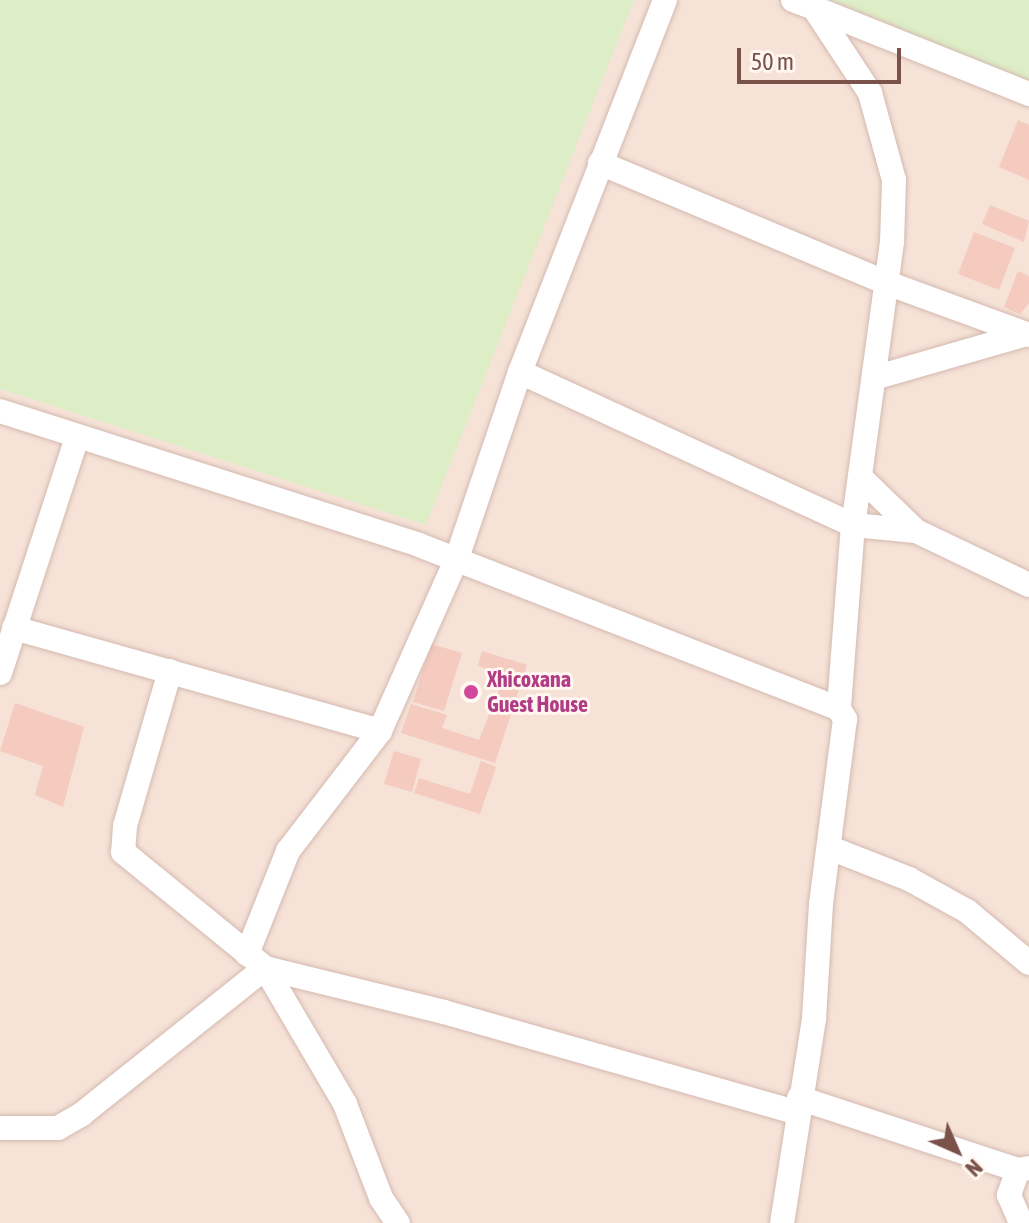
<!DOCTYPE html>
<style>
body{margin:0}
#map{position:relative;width:1029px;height:1223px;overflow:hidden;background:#fef2e9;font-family:"Asap Condensed",sans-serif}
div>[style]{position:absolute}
.residential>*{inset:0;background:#f6e2d7}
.green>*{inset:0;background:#ddedc6}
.building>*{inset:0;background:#f5cabf}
.roads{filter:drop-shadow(0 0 2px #d4b9b0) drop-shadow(0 0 2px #d4b9b0)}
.street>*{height:24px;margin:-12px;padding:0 12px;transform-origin:12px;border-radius:12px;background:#fff}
.dots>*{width:22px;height:22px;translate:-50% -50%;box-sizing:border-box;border:4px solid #fff7f0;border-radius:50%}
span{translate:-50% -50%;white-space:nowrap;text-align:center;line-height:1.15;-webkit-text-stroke:6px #fff7f0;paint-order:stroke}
.hotel-label{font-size:22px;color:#b23c85;font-weight:700}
.left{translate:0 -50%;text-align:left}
.north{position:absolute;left:917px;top:1111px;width:80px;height:80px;-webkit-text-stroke:6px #fff7f0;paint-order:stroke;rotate:135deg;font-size:22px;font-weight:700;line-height:32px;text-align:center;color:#7a524a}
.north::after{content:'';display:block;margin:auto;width:28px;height:36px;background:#7a524a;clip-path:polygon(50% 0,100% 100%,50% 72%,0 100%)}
.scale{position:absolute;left:737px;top:48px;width:164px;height:36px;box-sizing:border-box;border:4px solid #7a524a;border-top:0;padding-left:10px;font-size:24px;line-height:28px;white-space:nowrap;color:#7a524a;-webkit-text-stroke:6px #fff7f0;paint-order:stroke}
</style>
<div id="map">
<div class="residential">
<i style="clip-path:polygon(0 0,1029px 0,1029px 1223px,0 1223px)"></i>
</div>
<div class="green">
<i style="clip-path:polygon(0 0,634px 0,426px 525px,0 389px)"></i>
<i style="clip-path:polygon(830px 0,1029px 0,1029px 81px,1010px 74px)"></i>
</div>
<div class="building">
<i style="clip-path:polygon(1018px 120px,1029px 125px,1029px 180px,999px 167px)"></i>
<i style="clip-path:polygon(990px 205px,1029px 221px,1024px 242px,982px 224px)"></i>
<i style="clip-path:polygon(974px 232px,1015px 248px,999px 290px,958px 274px)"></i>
<i style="clip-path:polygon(1018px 271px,1029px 276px,1029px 303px,1020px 314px,1004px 307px)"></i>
<i style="clip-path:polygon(431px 644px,462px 653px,444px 711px,413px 702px)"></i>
<i style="clip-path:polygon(482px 651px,527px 665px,495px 763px,401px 733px,411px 704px,447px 715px,442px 728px,479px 740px,505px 675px,478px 666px)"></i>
<i style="clip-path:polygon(15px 703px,84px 727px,63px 807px,35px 795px,43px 766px,0 751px)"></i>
<i style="clip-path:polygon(394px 751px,421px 759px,412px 792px,384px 784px)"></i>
<i style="clip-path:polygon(481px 761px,496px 767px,480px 814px,414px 793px,419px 778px,470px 794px)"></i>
</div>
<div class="roads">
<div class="street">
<i style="left:793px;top:0;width:22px;rotate:21deg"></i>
<i style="left:814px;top:8px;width:102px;rotate:56.6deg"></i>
<i style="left:870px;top:93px;width:90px;rotate:74.6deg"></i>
<i style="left:894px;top:180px;width:62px;rotate:91.8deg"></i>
<i style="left:892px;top:242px;width:286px;rotate:97.8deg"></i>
<i style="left:853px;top:525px;width:185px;rotate:94.4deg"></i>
<i style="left:814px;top:8px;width:232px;rotate:21.8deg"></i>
<i style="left:600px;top:163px;width:311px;rotate:22.7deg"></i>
<i style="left:887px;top:283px;width:151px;rotate:20.1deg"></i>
<i style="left:520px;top:372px;width:366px;rotate:24.7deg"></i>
<i style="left:853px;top:525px;width:63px;rotate:5.4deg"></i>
<i style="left:874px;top:378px;width:158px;rotate:-16.1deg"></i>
<i style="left:0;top:411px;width:440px;rotate:17.7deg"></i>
<i style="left:419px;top:545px;width:451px;rotate:21.3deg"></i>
<i style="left:839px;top:709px;width:12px;rotate:59deg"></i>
<i style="left:845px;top:719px;width:187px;rotate:97.4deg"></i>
<i style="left:821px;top:904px;width:115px;rotate:93.5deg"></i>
<i style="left:814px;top:1019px;width:206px;rotate:98.9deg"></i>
<i style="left:860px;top:477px;width:78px;rotate:44deg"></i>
<i style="left:916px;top:531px;width:125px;rotate:25.5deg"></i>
<i style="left:14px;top:628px;width:380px;rotate:15.7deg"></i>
<i style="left:170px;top:671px;width:161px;rotate:106.2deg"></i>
<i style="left:125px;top:826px;width:26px;rotate:94deg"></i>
<i style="left:123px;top:852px;width:183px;rotate:39.2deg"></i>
<i style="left:265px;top:968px;width:158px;rotate:59.5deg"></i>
<i style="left:345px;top:1104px;width:101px;rotate:69deg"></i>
<i style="left:381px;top:1198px;width:30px;rotate:56deg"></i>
<i style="left:0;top:673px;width:248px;rotate:-71.9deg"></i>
<i style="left:830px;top:848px;width:85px;rotate:21.4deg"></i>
<i style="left:909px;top:879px;width:66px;rotate:28.9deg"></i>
<i style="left:967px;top:911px;width:81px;rotate:40deg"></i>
<i style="left:247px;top:954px;width:111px;rotate:-68.3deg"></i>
<i style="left:288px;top:851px;width:151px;rotate:-52.5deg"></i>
<i style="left:380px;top:731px;width:189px;rotate:-66deg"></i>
<i style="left:457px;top:558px;width:196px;rotate:-71.3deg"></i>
<i style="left:520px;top:372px;width:399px;rotate:-68.7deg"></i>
<i style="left:799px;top:1098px;width:231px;rotate:18.2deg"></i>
<i style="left:1018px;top:1170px;width:11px;rotate:-10deg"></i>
<i style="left:0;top:1128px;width:58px"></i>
<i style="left:58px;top:1128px;width:28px;rotate:-30deg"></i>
<i style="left:82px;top:1114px;width:234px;rotate:-38.6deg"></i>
<i style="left:265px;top:968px;width:184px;rotate:13.8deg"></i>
<i style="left:444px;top:1012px;width:368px;rotate:15.9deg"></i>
<i style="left:1018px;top:1170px;width:27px;rotate:110deg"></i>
<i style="left:1009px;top:1195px;width:30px;rotate:67deg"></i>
</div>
</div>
<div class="dots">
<i style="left:471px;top:692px;background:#d1479c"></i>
</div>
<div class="hotel-label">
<span class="left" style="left:487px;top:692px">Xhicoxana<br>Guest House</span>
</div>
<div class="north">N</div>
<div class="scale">50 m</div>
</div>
